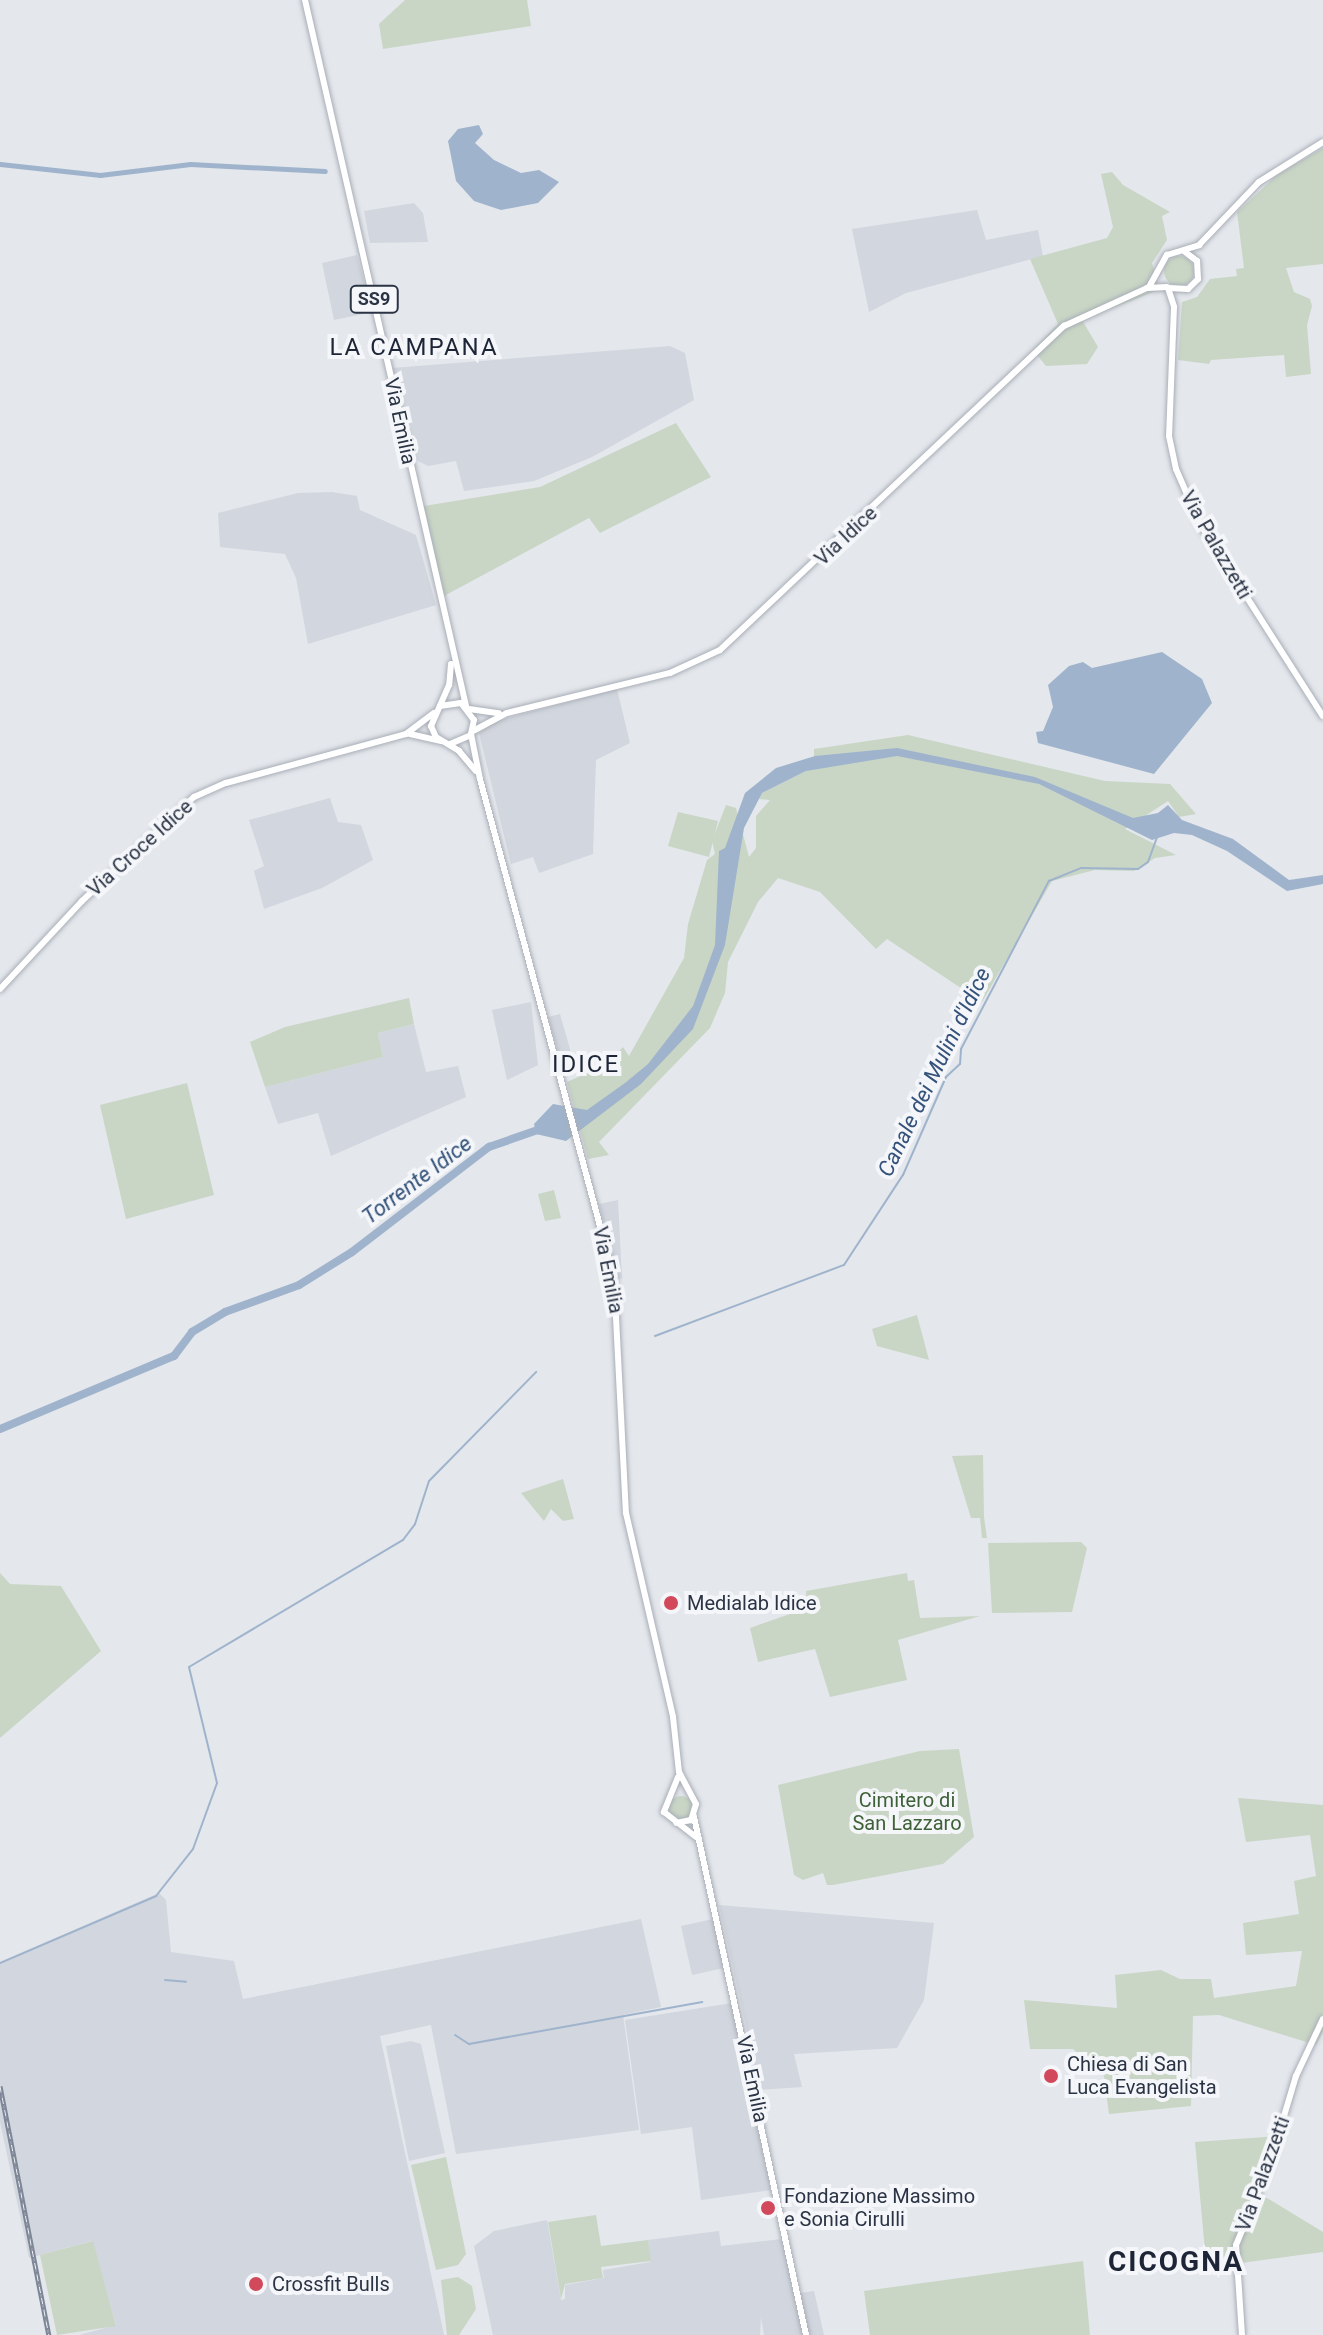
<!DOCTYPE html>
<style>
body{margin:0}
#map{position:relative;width:1323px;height:2335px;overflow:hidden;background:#e4e7ec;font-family:Roboto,sans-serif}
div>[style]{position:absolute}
.built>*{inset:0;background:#d2d6de}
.green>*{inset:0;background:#c9d6c5}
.round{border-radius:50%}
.water>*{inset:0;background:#9fb4cc}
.stream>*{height:2px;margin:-1px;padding:0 1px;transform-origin:1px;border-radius:1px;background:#9fb4cc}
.canal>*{height:5px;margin:-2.5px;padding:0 2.5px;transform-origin:2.5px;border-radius:2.5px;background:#9fb4cc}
.river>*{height:8px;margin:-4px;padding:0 4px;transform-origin:4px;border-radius:4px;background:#9fb4cc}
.roads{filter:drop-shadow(0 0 2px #a9aeb7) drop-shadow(0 0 2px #a9aeb7)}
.secondary>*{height:6px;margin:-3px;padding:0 3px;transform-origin:3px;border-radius:3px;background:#fff}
.primary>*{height:6px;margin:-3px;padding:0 3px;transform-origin:3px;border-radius:3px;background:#fff}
.rail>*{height:5px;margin-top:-2.5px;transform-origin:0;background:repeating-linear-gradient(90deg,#f4f6f9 0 6px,#7d8696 0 12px);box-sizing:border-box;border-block:2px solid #7d8696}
.dots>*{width:22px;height:22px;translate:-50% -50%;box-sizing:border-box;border:4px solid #f4f6f9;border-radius:50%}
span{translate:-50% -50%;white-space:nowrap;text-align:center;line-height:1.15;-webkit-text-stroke:8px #f4f6f9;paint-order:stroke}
.shield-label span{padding:2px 6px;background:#f4f6f9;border:2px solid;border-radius:6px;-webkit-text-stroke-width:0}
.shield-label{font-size:18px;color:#2b3445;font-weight:700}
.street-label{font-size:20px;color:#2b3445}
.poi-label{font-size:20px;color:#2b3445}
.left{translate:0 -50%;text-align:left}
.park-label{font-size:20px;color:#3f6138}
.water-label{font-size:22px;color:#34527a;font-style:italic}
.quarter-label{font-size:24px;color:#1d2536;letter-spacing:2px}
.district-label{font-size:28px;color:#1d2536;font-weight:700;letter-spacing:2px}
</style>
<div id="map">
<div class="built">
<i style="clip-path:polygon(414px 203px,423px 213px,428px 242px,370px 243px,364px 211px)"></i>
<i style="clip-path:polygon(977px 210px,986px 240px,1038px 230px,1043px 256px,906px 293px,869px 312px,852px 229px)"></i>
<i style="clip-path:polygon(357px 255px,372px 312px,334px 320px,322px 263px)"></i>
<i style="clip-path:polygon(670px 346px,685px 353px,694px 400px,592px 457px,534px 481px,464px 491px,456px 461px,428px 466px,412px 458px,392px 368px)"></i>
<i style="clip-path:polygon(332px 492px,357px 496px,360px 510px,416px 535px,436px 605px,308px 644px,296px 578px,285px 554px,220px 547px,218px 513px,298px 493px)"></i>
<i style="clip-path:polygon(617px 689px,630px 743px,596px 760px,593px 854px,539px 873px,533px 857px,511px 864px,479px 733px,489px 723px)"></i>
<i style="clip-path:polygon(330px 798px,338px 822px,361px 825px,373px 860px,322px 888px,264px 909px,254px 871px,264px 866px,249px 820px)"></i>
<i style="clip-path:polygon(531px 1002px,538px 1065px,507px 1080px,492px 1010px)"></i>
<i style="clip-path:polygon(560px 1014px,574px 1063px,563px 1067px,548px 1017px)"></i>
<i style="clip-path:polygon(414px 1024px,426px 1072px,458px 1066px,466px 1097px,331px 1156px,318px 1113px,278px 1124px,265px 1087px,383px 1057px,378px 1033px)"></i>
<i style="clip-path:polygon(618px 1200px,622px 1278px,619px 1279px,599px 1204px)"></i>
<i style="clip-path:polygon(159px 1893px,166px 1900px,171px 1952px,234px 1961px,243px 1999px,641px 1919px,661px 2007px,623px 2015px,639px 2130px,456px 2154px,431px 2025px,380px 2036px,444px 2335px,79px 2335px,116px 2325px,92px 2241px,29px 2258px,0 2122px,0 1962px)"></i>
<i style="clip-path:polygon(719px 1905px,934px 1923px,924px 2000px,897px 2048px,794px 2054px,802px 2087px,760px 2090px)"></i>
<i style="clip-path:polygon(713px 1919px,724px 1968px,692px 1975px,681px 1926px)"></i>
<i style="clip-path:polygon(732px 2003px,771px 2190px,701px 2200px,692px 2127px,641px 2134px,625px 2020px)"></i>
<i style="clip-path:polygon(411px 2041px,421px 2044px,445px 2153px,409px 2161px,386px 2046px)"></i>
<i style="clip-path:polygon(547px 2220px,561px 2300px,565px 2299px,565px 2285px,604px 2278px,603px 2270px,650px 2262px,648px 2240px,719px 2231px,721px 2246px,782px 2239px,794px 2294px,814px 2291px,824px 2335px,764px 2335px,761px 2317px,760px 2335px,493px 2335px,474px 2246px,494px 2231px)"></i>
</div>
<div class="green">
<i style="clip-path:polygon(405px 0,527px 0,531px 26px,383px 49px,379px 24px)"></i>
<i style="clip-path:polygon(1323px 148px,1323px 264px,1286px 268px,1294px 292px,1310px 299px,1312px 306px,1307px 325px,1311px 374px,1286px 377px,1284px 355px,1211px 360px,1209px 364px,1178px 360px,1182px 302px,1197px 297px,1210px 279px,1237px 276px,1236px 269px,1244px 268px,1237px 212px,1277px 175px)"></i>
<i style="clip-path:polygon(1112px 172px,1123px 185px,1170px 212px,1162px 216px,1167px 240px,1152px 263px,1159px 290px,1082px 320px,1098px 347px,1087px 364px,1046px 366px,1033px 350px,1058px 324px,1030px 259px,1107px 238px,1113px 227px,1101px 174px)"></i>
<i class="round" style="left:1164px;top:256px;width:30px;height:30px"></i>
<i style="clip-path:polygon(676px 423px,711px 477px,600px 533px,589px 518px,444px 596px,424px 506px,540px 487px)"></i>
<i style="clip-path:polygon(908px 735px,1105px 781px,1170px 784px,1196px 814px,1179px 817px,1168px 801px,1125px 829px,1176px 855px,1155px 858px,1134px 871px,1095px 870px,1052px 881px,982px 1002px,887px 939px,876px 949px,820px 892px,778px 878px,758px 902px,728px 962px,725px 993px,710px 1028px,599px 1142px,609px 1155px,588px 1159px,567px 1082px,607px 1064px,623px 1047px,629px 1056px,684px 958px,688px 924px,707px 860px,715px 854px,712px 841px,726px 805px,736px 808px,749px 857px,756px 848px,756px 816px,770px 800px,759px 799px,760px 794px,814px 767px,814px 749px)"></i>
<i style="clip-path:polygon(678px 812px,718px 821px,709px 857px,668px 846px)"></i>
<i style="clip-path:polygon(409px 998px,414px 1024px,378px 1033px,383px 1057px,265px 1087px,250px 1042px,285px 1027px)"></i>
<i style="clip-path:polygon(187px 1083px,214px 1195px,126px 1219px,100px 1105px)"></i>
<i style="clip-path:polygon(554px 1190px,561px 1218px,545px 1221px,538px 1194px)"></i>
<i style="clip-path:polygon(917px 1315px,929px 1360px,877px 1346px,872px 1329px)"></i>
<i style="clip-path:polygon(983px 1455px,984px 1517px,987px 1538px,982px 1538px,980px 1518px,971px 1518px,952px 1456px)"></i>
<i style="clip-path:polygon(563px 1479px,574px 1519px,563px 1521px,551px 1509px,544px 1521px,521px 1493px)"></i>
<i style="clip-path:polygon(1081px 1542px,1087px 1548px,1072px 1612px,992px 1613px,988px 1543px)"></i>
<i style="clip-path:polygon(0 1573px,10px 1584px,61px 1586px,101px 1651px,0 1738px)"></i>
<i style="clip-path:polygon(907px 1573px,908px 1581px,914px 1580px,920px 1618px,980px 1616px,898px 1640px,907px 1680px,830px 1697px,815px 1649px,758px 1662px,750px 1628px,807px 1608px,806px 1591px)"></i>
<i style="clip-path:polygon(959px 1749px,974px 1837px,943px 1864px,833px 1885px,827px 1885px,823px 1873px,803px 1880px,794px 1875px,778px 1785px,920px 1751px)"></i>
<i class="round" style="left:669px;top:1796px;width:24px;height:24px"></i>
<i style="clip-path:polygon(1238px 1798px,1323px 1805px,1323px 2032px,1316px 2045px,1219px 2015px,1193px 2016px,1191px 2106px,1109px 2114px,1104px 2076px,1073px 2049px,1030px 2049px,1024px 2000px,1117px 2008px,1115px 1975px,1161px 1970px,1180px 1979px,1211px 1979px,1214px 1998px,1296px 1986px,1302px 1951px,1246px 1955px,1243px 1923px,1299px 1914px,1294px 1881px,1316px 1876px,1310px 1835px,1246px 1842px)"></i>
<i style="clip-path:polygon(1279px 2136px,1262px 2195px,1323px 2232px,1323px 2252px,1241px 2263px,1205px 2251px,1195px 2142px)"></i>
<i style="clip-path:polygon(446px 2157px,466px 2254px,458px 2265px,436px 2270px,411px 2165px)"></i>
<i style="clip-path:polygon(596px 2215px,601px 2246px,648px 2240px,651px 2261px,601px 2267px,603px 2278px,565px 2284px,561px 2299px,548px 2222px)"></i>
<i style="clip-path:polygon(93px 2241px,116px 2326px,57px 2335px,40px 2255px)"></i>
<i style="clip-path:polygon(1083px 2261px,1090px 2335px,870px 2335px,864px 2291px)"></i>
<i style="clip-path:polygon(458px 2277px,472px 2286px,476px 2309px,459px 2335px,447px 2335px,441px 2280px)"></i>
</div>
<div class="water">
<i style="clip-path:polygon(479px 125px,483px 134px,475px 143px,494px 160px,521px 173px,539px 170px,559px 182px,538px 203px,501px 210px,474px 201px,456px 181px,448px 141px,458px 129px)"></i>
<i style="clip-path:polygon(1162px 652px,1202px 679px,1212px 703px,1154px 774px,1038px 743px,1036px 732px,1043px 731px,1053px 707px,1048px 685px,1069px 666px,1083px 662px,1092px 668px)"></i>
<i style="clip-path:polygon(897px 748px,1035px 777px,1133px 818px,1158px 813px,1168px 805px,1182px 820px,1233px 839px,1289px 880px,1323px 875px,1323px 884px,1287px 891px,1227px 851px,1192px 835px,1174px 833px,1152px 840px,1039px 784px,897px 756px,806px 771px,762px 793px,744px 828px,725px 945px,693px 1029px,641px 1084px,566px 1141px,536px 1134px,534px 1124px,553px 1104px,587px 1110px,625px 1083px,648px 1064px,693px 1006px,715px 945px,719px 851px,725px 848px,745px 793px,776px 768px,815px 756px)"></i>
</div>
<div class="stream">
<i style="left:655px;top:1336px;width:202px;rotate:-20.6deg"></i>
<i style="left:844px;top:1265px;width:108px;rotate:-56.8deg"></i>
<i style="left:903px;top:1175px;width:107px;rotate:-66.3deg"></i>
<i style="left:946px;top:1077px;width:19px;rotate:-43deg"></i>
<i style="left:960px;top:1064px;width:15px;rotate:-86deg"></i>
<i style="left:961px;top:1049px;width:190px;rotate:-62.4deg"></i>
<i style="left:1049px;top:881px;width:35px;rotate:-22deg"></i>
<i style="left:1081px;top:868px;width:57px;rotate:1deg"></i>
<i style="left:1138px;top:869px;width:12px;rotate:-35deg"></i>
<i style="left:1148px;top:862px;width:27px;rotate:-70deg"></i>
<i style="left:0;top:1963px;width:170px;rotate:-23.2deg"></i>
<i style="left:156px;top:1896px;width:60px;rotate:-51.8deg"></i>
<i style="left:193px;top:1849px;width:70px;rotate:-70deg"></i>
<i style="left:217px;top:1783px;width:119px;rotate:-103.6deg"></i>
<i style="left:189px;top:1667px;width:249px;rotate:-30.7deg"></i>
<i style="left:403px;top:1540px;width:20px;rotate:-53deg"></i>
<i style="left:415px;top:1524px;width:45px;rotate:-72deg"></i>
<i style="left:429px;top:1481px;width:153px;rotate:-45.5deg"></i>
<i style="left:165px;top:1980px;width:21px;rotate:5deg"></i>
<i style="left:455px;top:2035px;width:17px;rotate:33deg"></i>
<i style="left:469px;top:2044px;width:237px;rotate:-10.2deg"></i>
</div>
<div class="canal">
<i style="left:0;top:164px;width:101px;rotate:6.3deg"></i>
<i style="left:100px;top:175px;width:91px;rotate:-7deg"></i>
<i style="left:190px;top:164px;width:135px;rotate:3deg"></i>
</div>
<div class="river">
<i style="left:0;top:1429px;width:189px;rotate:-22.8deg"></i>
<i style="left:174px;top:1356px;width:30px;rotate:-53deg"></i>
<i style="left:192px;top:1332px;width:39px;rotate:-31deg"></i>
<i style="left:225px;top:1312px;width:79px;rotate:-20deg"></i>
<i style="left:299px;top:1285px;width:62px;rotate:-31.9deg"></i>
<i style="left:352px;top:1252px;width:173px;rotate:-37.5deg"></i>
<i style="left:489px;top:1147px;width:60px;rotate:-19.3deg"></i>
</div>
<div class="roads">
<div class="secondary">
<i style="left:1149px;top:287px;width:37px;rotate:-61deg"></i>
<i style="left:1167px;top:255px;width:34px;rotate:-17deg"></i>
<i style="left:1199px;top:245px;width:87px;rotate:-46.4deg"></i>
<i style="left:1259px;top:182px;width:75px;rotate:-32deg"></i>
<i style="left:1168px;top:288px;width:20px;rotate:72deg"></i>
<i style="left:1174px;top:307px;width:129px;rotate:92.2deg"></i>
<i style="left:1169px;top:436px;width:34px;rotate:78deg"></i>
<i style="left:1176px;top:469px;width:60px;rotate:66.4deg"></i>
<i style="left:1200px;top:524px;width:228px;rotate:57.4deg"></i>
<i style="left:1169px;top:288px;width:19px;rotate:3deg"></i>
<i style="left:1188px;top:289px;width:14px;rotate:-45deg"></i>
<i style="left:1198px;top:279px;width:18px;rotate:-93deg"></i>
<i style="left:1197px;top:261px;width:15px;rotate:-143deg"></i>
<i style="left:469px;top:709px;width:30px;rotate:8deg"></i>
<i style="left:473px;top:731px;width:38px;rotate:-28deg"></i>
<i style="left:507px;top:713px;width:168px;rotate:-13.8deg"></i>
<i style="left:670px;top:673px;width:55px;rotate:-24.7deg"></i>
<i style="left:720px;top:650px;width:473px;rotate:-43.3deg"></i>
<i style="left:1064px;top:326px;width:91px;rotate:-24.6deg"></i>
<i style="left:1147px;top:288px;width:20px;rotate:-3deg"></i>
<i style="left:410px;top:734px;width:32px;rotate:13deg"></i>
<i style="left:0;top:989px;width:120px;rotate:-47deg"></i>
<i style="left:82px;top:901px;width:153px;rotate:-42.9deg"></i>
<i style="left:194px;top:797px;width:35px;rotate:-24deg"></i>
<i style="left:226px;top:783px;width:187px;rotate:-15.2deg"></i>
<i style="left:406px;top:734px;width:35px;rotate:-37deg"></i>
<i style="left:1242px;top:2335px;width:90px;rotate:-93.8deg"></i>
<i style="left:1236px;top:2245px;width:89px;rotate:-67.5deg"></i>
<i style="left:1270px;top:2163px;width:91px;rotate:-73.4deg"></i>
<i style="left:1296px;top:2076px;width:63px;rotate:-64.7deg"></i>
</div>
<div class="primary">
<i style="left:305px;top:0;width:724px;rotate:77.15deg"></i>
<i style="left:451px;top:664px;width:21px;rotate:95deg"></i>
<i style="left:449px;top:685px;width:45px;rotate:113.7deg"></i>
<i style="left:431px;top:726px;width:12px;rotate:66deg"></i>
<i style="left:436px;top:737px;width:27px;rotate:31deg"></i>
<i style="left:459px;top:751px;width:26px;rotate:50deg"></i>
<i style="left:440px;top:706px;width:21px;rotate:-8deg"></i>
<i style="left:461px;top:703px;width:21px;rotate:53deg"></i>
<i style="left:474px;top:720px;width:14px;rotate:102deg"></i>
<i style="left:471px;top:734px;width:46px;rotate:78.7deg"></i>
<i style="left:480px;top:779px;width:517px;rotate:74.97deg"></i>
<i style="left:614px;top:1278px;width:235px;rotate:87.1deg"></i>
<i style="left:626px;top:1513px;width:209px;rotate:77deg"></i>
<i style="left:673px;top:1717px;width:55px;rotate:83.8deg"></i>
<i style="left:679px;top:1772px;width:36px;rotate:62deg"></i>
<i style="left:696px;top:1804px;width:17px;rotate:107deg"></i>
<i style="left:691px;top:1820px;width:15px;rotate:169deg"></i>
<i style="left:450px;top:744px;width:23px;rotate:-23deg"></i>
<i style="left:678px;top:1777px;width:38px;rotate:112deg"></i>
<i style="left:664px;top:1812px;width:41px;rotate:38deg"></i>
<i style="left:694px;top:1817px;width:530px;rotate:77.8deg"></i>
</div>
</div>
<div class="rail">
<i style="left:0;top:2086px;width:254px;rotate:78.9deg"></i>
</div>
<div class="dots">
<i style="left:671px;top:1603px;background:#d1495b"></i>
<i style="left:1051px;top:2076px;background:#d1495b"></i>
<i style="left:768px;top:2208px;background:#d1495b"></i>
<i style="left:256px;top:2284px;background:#d1495b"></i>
</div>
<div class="shield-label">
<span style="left:374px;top:299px">SS9</span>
</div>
<div class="street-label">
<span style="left:400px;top:421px;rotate:78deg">Via Emilia</span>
<span style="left:846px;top:536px;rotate:-43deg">Via Idice</span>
<span style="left:1216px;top:545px;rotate:60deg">Via Palazzetti</span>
<span style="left:140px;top:848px;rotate:-42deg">Via Croce Idice</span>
<span style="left:608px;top:1270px;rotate:79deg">Via Emilia</span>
<span style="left:752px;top:2079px;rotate:78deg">Via Emilia</span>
<span style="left:1263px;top:2174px;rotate:-70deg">Via Palazzetti</span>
</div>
<div class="poi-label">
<span class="left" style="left:687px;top:1603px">Medialab Idice</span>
<span class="left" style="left:1067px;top:2076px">Chiesa di San<br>Luca Evangelista</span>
<span class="left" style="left:784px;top:2208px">Fondazione Massimo<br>e Sonia Cirulli</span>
<span class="left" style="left:272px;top:2284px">Crossfit Bulls</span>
</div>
<div class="park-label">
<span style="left:907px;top:1812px">Cimitero di<br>San Lazzaro</span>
</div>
<div class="water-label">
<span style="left:934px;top:1072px;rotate:-64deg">Canale dei Mulini d'Idice</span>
<span style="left:417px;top:1180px;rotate:-37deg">Torrente Idice</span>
</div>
<div class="quarter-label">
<span style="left:414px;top:348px">LA CAMPANA</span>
<span style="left:586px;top:1065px">IDICE</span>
</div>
<div class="district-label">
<span style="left:1176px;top:2262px">CICOGNA</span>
</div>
</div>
